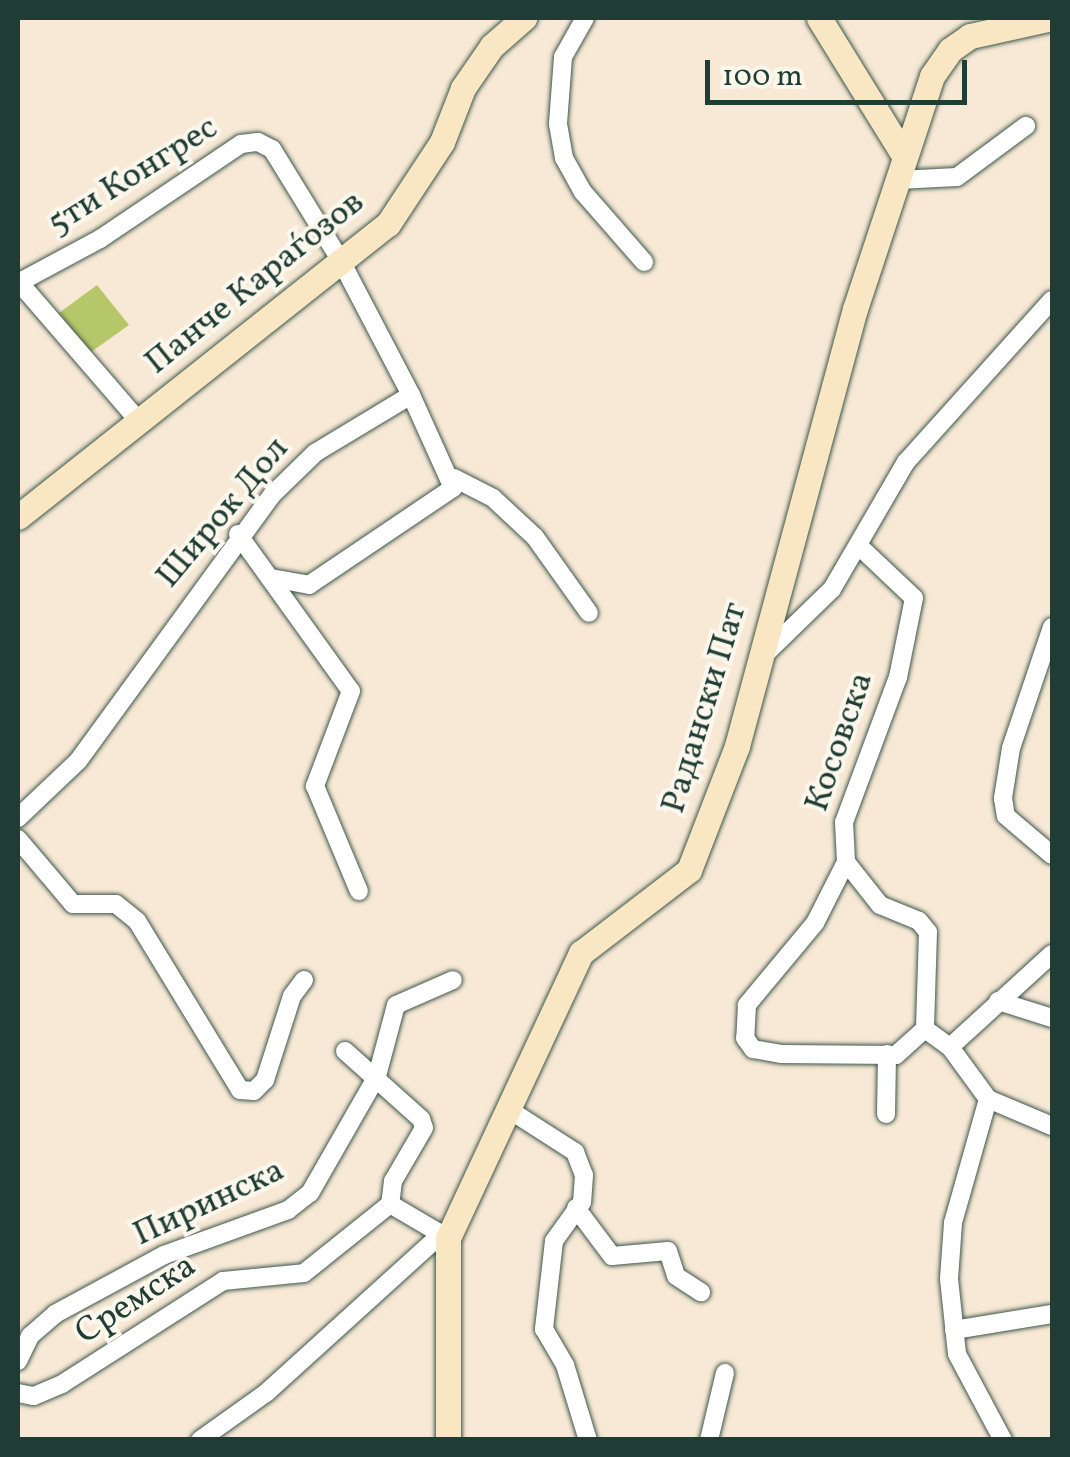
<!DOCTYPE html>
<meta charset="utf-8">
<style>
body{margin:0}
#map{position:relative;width:1070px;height:1457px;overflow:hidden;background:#f7e9d5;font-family:Vollkorn,serif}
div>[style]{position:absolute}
.green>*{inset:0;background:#b6c76a}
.roads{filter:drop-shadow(0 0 2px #3f574c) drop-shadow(0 0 2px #3f574c)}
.street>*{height:18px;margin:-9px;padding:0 9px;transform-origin:9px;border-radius:9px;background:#fff}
.secondary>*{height:25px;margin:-12.5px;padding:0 12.5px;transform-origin:12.5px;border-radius:12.5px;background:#f9e7c3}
span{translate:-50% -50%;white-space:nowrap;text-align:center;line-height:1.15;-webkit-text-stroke:8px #fbf7ec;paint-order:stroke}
.street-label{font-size:35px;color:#1f3d34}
.frame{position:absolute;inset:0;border:20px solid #1f3d34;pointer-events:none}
.scale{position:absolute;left:705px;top:60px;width:262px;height:45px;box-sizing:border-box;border:5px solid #1f3d34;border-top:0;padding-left:12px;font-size:30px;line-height:35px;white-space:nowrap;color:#1f3d34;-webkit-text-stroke:8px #fbf7ec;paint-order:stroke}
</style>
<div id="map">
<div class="green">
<i style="clip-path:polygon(97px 285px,129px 325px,91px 352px,59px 313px)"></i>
</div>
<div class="roads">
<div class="street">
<i style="left:585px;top:18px;width:45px;rotate:119.4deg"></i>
<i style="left:563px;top:57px;width:67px;rotate:94.3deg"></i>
<i style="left:558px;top:124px;width:35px;rotate:80deg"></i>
<i style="left:564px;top:158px;width:39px;rotate:61deg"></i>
<i style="left:583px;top:192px;width:93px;rotate:48.9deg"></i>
<i style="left:898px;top:180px;width:59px;rotate:-2.9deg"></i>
<i style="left:957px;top:177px;width:86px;rotate:-36.5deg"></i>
<i style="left:18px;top:281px;width:185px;rotate:49.2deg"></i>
<i style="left:18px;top:283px;width:93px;rotate:-28.2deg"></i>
<i style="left:100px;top:239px;width:170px;rotate:-34deg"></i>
<i style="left:241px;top:144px;width:17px;rotate:-7deg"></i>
<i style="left:258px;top:142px;width:16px;rotate:27deg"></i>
<i style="left:272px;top:149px;width:134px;rotate:58.4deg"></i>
<i style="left:342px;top:263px;width:149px;rotate:62.4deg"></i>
<i style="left:411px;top:395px;width:112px;rotate:148.9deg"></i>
<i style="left:315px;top:453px;width:60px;rotate:135.7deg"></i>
<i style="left:272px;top:495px;width:329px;rotate:126.1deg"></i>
<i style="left:78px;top:761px;width:83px;rotate:136.5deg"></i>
<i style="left:454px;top:478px;width:44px;rotate:27.1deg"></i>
<i style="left:493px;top:498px;width:57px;rotate:42.9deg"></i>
<i style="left:535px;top:537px;width:93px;rotate:54.6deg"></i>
<i style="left:238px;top:534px;width:193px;rotate:54.3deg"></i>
<i style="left:351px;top:691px;width:102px;rotate:110.8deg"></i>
<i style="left:315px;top:786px;width:114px;rotate:67.3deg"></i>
<i style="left:860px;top:547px;width:74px;rotate:43.4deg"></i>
<i style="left:914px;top:598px;width:81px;rotate:101.4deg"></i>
<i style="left:898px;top:677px;width:155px;rotate:110.4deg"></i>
<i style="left:844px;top:822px;width:40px;rotate:87.1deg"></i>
<i style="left:846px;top:862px;width:55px;rotate:51.7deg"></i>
<i style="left:880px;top:905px;width:42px;rotate:22.3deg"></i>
<i style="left:919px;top:921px;width:14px;rotate:51deg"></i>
<i style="left:928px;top:932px;width:97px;rotate:91.8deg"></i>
<i style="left:925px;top:1029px;width:31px;rotate:36deg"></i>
<i style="left:950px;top:1047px;width:64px;rotate:53.8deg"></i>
<i style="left:988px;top:1099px;width:69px;rotate:22.9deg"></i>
<i style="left:271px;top:578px;width:39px;rotate:10deg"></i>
<i style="left:309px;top:585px;width:174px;rotate:-34deg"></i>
<i style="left:453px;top:488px;width:102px;rotate:-114.3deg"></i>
<i style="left:1052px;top:627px;width:128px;rotate:108.7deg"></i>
<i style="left:1011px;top:748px;width:51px;rotate:99.1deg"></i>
<i style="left:1003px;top:798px;width:18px;rotate:81deg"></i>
<i style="left:1006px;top:816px;width:60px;rotate:40.3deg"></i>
<i style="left:760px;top:659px;width:100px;rotate:-44.2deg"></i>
<i style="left:832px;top:589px;width:147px;rotate:-59.8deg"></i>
<i style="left:906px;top:462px;width:218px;rotate:-48deg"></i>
<i style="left:18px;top:839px;width:85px;rotate:49.8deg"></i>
<i style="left:73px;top:904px;width:43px"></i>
<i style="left:116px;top:904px;width:27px;rotate:39deg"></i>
<i style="left:137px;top:921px;width:198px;rotate:58.6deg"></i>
<i style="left:240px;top:1090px;width:14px;rotate:4deg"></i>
<i style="left:254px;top:1091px;width:16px;rotate:-45deg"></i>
<i style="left:265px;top:1080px;width:88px;rotate:-72.2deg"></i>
<i style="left:292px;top:996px;width:20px;rotate:-53deg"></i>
<i style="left:846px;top:862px;width:68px;rotate:116.9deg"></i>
<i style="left:815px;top:923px;width:107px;rotate:129.7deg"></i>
<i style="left:747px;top:1005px;width:33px;rotate:93deg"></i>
<i style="left:745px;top:1038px;width:14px;rotate:54deg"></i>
<i style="left:753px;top:1049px;width:28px;rotate:10deg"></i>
<i style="left:781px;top:1054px;width:115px;rotate:0.5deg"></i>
<i style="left:896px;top:1055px;width:39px;rotate:-42deg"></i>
<i style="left:998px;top:1001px;width:57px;rotate:17.5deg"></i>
<i style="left:950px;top:1047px;width:138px;rotate:-42.4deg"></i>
<i style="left:345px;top:1051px;width:102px;rotate:41.8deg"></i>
<i style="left:421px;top:1119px;width:9px;rotate:72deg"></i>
<i style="left:424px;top:1128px;width:61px;rotate:120.3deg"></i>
<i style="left:393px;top:1181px;width:23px;rotate:97deg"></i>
<i style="left:390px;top:1204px;width:67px;rotate:30.4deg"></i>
<i style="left:988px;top:1099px;width:129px;rotate:105.8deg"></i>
<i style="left:953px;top:1223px;width:56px;rotate:94.1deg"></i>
<i style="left:949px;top:1279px;width:75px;rotate:83.9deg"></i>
<i style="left:957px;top:1354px;width:98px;rotate:61.9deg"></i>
<i style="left:508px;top:1109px;width:80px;rotate:32.7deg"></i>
<i style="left:575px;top:1152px;width:25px;rotate:69deg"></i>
<i style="left:584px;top:1175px;width:27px;rotate:94deg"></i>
<i style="left:582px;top:1202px;width:48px;rotate:125.7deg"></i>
<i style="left:554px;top:1241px;width:89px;rotate:96.5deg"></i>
<i style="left:544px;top:1329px;width:42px;rotate:59.7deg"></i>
<i style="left:565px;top:1365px;width:78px;rotate:73deg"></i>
<i style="left:886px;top:1114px;width:60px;rotate:-89deg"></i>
<i style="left:576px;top:1208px;width:60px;rotate:53.1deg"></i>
<i style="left:612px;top:1256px;width:56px;rotate:-5.1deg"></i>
<i style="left:668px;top:1251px;width:26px;rotate:72deg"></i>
<i style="left:676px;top:1276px;width:30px;rotate:33deg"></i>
<i style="left:954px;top:1330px;width:99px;rotate:-9.3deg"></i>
<i style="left:18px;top:1361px;width:28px;rotate:-64deg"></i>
<i style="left:30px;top:1336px;width:33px;rotate:-41deg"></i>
<i style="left:55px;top:1314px;width:124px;rotate:-28.4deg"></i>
<i style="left:164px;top:1255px;width:132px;rotate:-19.9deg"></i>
<i style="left:288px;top:1210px;width:28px;rotate:-38deg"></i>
<i style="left:310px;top:1193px;width:135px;rotate:-60.2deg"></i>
<i style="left:377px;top:1076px;width:73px;rotate:-75deg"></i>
<i style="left:396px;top:1005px;width:62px;rotate:-23.7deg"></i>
<i style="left:18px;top:1393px;width:16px;rotate:11deg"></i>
<i style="left:34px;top:1396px;width:30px;rotate:-23deg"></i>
<i style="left:62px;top:1384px;width:191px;rotate:-32.6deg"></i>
<i style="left:223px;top:1281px;width:81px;rotate:-5.6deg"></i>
<i style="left:304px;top:1273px;width:110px;rotate:-38.7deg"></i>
<i style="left:200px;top:1440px;width:81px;rotate:-35.5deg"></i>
<i style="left:266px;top:1393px;width:234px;rotate:-42.2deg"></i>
<i style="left:709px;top:1440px;width:69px;rotate:-76.6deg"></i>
</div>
<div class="secondary">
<i style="left:819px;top:18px;width:160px;rotate:58.3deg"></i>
<i style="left:18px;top:517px;width:472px;rotate:-38.4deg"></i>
<i style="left:388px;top:224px;width:98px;rotate:-56.6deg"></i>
<i style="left:442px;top:142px;width:58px;rotate:-68.7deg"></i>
<i style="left:463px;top:88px;width:51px;rotate:-55.4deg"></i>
<i style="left:492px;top:46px;width:43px;rotate:-41.2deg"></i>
<i style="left:448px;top:1440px;width:202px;rotate:-90deg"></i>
<i style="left:448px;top:1238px;width:315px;rotate:-65deg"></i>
<i style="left:581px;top:953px;width:136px;rotate:-37.5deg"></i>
<i style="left:689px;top:870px;width:133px;rotate:-68.8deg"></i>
<i style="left:737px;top:746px;width:453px;rotate:-74.9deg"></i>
<i style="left:855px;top:309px;width:245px;rotate:-71.7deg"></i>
<i style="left:932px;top:76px;width:32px;rotate:-55deg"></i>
<i style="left:950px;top:50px;width:24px;rotate:-35deg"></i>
<i style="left:970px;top:36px;width:84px;rotate:-12.4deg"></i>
</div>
</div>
<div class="street-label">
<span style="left:133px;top:176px;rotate:-32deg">5ти Конгрес</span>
<span style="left:255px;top:283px;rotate:-39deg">Панче Караѓозов</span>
<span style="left:223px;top:513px;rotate:-50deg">Широк Дол</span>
<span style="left:705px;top:708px;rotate:-73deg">Радански Пат</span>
<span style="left:840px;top:742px;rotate:-71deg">Косовска</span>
<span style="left:209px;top:1203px;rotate:-25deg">Пиринска</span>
<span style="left:136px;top:1300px;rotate:-33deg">Сремска</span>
</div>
<div class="frame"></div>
<div class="scale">100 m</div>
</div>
